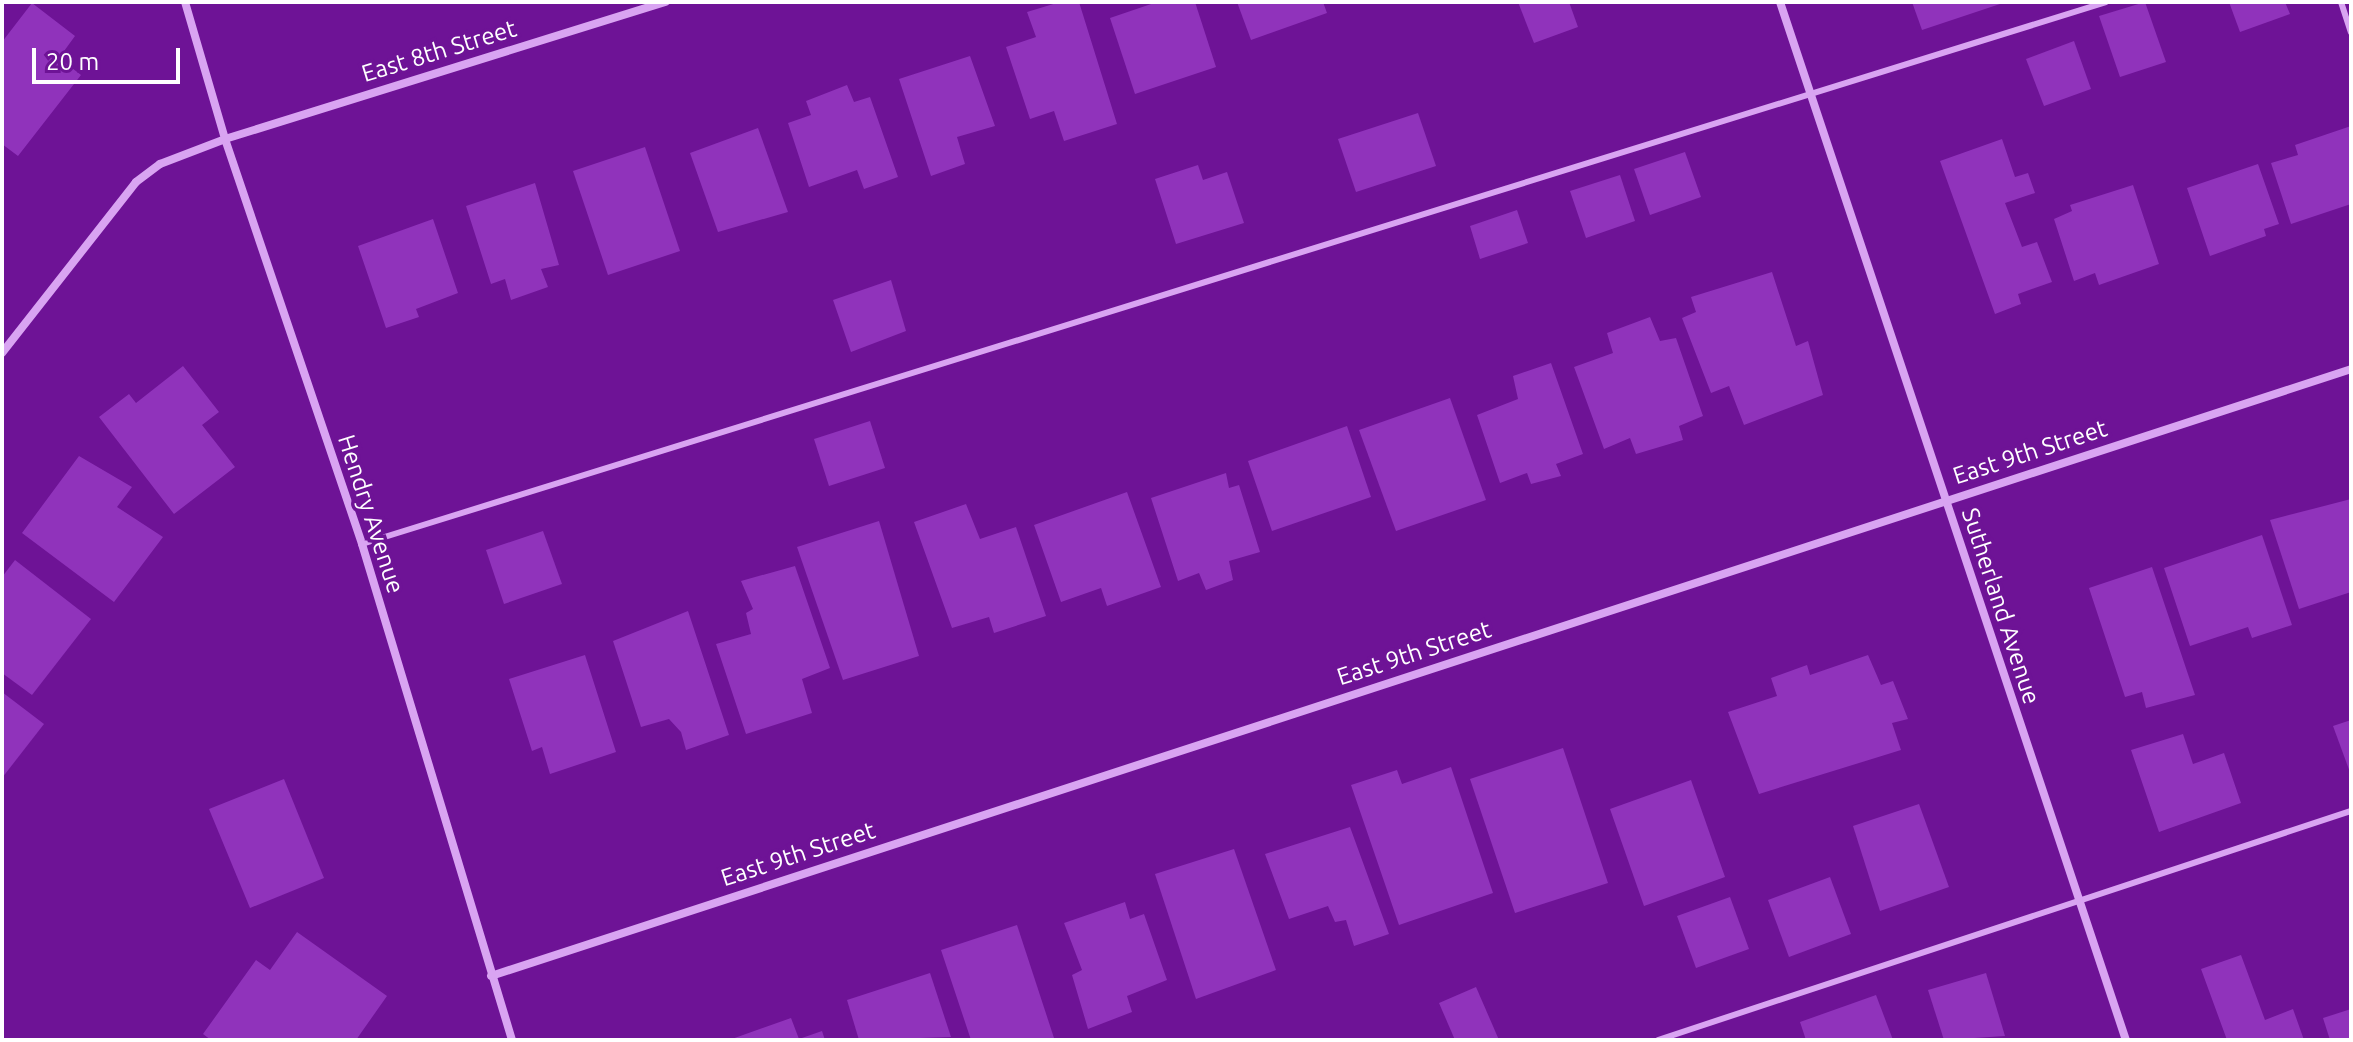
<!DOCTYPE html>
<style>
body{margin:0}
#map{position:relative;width:2353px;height:1042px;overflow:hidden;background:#6e1396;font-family:Ubuntu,sans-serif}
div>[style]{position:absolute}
.building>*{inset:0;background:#9033bb}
.lane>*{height:6px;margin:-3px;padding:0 3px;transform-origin:3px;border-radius:3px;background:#d9a4f2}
.street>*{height:8px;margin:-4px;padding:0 4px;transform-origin:4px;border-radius:4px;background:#d9a4f2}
span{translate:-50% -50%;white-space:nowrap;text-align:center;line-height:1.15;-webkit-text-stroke:7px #6e1396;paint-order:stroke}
.street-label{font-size:24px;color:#fff}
.frame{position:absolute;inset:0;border:4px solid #fff;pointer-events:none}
.scale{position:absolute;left:32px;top:48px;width:148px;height:36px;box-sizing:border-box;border:4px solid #fff;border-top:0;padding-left:10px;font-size:24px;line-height:28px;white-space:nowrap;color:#fff;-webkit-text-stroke:6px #6e1396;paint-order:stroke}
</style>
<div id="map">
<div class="building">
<i style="clip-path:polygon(1060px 2px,1079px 2px,1117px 124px,1064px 141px,1054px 111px,1030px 119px,1006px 47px,1036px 37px,1027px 12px)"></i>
<i style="clip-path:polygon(1157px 2px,1195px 2px,1216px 67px,1135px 94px,1110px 18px)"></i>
<i style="clip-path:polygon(1237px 2px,1323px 2px,1327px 13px,1251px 40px)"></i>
<i style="clip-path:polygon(1518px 2px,1569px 2px,1578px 27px,1534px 43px)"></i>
<i style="clip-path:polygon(1912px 2px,2003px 2px,2003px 3px,1922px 30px)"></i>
<i style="clip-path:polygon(2145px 2px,2166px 62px,2120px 77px,2099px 16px)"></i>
<i style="clip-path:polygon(2229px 2px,2285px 2px,2290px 14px,2240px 32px)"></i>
<i style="clip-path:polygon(32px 3px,75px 36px,59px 58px,81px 75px,18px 156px,2px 144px,2px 42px)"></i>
<i style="clip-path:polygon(2074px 41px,2091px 89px,2044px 106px,2026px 59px)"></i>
<i style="clip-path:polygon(970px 56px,995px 126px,957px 137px,965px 164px,931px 176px,899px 79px)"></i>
<i style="clip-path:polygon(847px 85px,854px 102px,870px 97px,898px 177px,864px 189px,857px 170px,809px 187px,788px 123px,811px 115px,806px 101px)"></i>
<i style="clip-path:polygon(1418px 113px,1436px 166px,1356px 192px,1338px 139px)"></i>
<i style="clip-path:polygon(2351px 126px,2351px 204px,2291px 224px,2271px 163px,2298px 155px,2295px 145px)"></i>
<i style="clip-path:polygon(758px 128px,788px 212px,718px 232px,690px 153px)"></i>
<i style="clip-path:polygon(2002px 139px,2015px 177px,2028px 173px,2035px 193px,2005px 203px,2022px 247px,2037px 242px,2052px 282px,2018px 294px,2021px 304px,1995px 314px,1940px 161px)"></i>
<i style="clip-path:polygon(645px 147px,680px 251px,608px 275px,573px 171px)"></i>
<i style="clip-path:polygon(1685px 152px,1701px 197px,1650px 215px,1634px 169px)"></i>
<i style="clip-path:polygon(2258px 164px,2279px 224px,2264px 229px,2266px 236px,2210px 256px,2187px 188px)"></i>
<i style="clip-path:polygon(1198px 165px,1203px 180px,1227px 172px,1244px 223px,1176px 244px,1155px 179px)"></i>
<i style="clip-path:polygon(1620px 175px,1635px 221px,1586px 238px,1570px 191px)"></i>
<i style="clip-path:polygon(535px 183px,559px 265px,541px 269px,548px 287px,511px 300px,505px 279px,491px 284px,466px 206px)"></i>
<i style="clip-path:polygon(2133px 185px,2159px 264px,2099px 285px,2095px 273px,2074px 281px,2054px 219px,2072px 211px,2070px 205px)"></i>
<i style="clip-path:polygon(1517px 210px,1528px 243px,1480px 259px,1470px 226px)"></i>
<i style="clip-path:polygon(433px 219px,458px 293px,416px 309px,419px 317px,386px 328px,358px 246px)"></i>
<i style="clip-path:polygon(1772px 272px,1796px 346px,1808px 341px,1823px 395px,1744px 425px,1729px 386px,1711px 393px,1682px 318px,1696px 312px,1691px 297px)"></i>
<i style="clip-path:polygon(891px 280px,906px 331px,851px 352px,833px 300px)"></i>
<i style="clip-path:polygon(1650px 317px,1660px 341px,1676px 338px,1703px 416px,1679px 426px,1683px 440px,1636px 454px,1630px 438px,1604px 449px,1574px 367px,1613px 353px,1607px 333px)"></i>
<i style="clip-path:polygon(1551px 363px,1583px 454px,1556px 464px,1561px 476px,1531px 484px,1527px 473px,1500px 483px,1477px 415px,1518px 399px,1513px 376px)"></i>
<i style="clip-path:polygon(183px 366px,219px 412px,202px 425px,235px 467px,174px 514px,99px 417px,129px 394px,136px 403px)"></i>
<i style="clip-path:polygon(1450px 398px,1486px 500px,1396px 531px,1359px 430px)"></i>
<i style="clip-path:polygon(870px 421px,885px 468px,829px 486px,814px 439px)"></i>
<i style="clip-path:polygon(1347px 426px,1371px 497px,1272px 531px,1248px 461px)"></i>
<i style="clip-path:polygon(79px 456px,132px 487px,117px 507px,163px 537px,114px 602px,22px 533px)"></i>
<i style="clip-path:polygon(1226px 473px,1229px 488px,1239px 485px,1260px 552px,1229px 561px,1233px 580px,1206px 590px,1199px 573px,1178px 581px,1151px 498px)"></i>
<i style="clip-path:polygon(1127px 492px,1161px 587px,1107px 606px,1101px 588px,1061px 602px,1034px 525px)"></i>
<i style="clip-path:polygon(2351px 499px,2351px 592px,2299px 609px,2270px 520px)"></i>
<i style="clip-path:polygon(966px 504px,980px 539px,1016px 527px,1046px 616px,994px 633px,989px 617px,952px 628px,914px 522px)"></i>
<i style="clip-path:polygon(879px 521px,919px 656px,843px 680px,797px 547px)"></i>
<i style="clip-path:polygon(543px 531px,562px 584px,504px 604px,486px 550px)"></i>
<i style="clip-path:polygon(2262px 535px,2292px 625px,2252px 638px,2248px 627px,2190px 646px,2164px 568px)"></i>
<i style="clip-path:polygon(15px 560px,91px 619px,32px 695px,2px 673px,2px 577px)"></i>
<i style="clip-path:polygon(795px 566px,830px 668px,802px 679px,812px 713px,746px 734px,716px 644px,751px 634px,746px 613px,753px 609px,741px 581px)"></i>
<i style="clip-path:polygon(2152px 567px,2195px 695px,2146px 708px,2142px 692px,2125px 697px,2089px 588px)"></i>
<i style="clip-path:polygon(688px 611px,729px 735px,686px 750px,681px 732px,669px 719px,641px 727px,613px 641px)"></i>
<i style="clip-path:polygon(585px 655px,616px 752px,550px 774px,542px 747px,532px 751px,509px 679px)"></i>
<i style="clip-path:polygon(1868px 655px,1881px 685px,1893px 681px,1908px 719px,1892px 723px,1901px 750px,1759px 794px,1728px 712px,1777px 696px,1771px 678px,1807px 665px,1810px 675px)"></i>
<i style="clip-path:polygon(2px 692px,44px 724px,2px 778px)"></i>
<i style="clip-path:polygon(2351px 720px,2351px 775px,2333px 726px)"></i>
<i style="clip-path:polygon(2183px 734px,2193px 764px,2224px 753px,2241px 803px,2159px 832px,2131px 750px)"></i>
<i style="clip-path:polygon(1563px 748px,1608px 883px,1515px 913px,1470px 779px)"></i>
<i style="clip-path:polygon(1451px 767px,1493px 893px,1399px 925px,1351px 785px,1397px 770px,1402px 784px)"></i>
<i style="clip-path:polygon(284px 779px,324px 878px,250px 908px,209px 809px)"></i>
<i style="clip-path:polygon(1691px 780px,1725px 877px,1644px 906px,1610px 809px)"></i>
<i style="clip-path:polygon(1919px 804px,1949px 887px,1880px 911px,1853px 826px)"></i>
<i style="clip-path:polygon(1350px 827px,1389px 934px,1354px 946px,1346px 920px,1335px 922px,1328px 906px,1289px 919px,1265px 854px)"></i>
<i style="clip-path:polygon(1234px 849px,1276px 970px,1196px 999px,1155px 874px)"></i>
<i style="clip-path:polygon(1830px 877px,1851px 934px,1789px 957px,1768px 900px)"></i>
<i style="clip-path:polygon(1730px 897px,1749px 949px,1696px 968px,1677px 916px)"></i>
<i style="clip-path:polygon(1125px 902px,1130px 919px,1144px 914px,1167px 980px,1127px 996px,1132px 1012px,1088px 1029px,1072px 975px,1082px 970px,1064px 923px)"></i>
<i style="clip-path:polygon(1017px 925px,1054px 1038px,971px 1040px,941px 950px)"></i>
<i style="clip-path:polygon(297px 932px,387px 996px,356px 1040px,211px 1040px,203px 1034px,256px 960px,270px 970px)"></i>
<i style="clip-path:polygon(2241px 955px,2265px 1020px,2293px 1009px,2304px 1040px,2227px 1040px,2201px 969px)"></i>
<i style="clip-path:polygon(930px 973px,951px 1037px,859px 1040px,847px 1000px)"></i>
<i style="clip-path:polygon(1986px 973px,2005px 1036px,1944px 1040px,1928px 990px)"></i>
<i style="clip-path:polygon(1476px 987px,1499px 1040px,1455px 1040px,1439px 1003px)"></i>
<i style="clip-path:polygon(1876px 995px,1893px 1040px,1806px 1040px,1800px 1022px)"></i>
<i style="clip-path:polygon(2351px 1009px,2351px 1040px,2330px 1040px,2323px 1018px)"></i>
<i style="clip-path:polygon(791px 1018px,799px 1039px,822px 1031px,825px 1040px,729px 1040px)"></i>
</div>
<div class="lane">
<i style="left:2341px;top:2px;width:32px;rotate:72deg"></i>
<i style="left:362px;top:544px;width:1826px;rotate:-17.26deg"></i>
<i style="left:1658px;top:1040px;width:730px;rotate:-18.29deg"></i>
</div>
<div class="street">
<i style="left:185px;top:2px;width:143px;rotate:73.7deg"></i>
<i style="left:225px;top:139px;width:428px;rotate:71.3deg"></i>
<i style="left:362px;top:544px;width:518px;rotate:73.17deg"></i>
<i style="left:1780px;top:2px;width:1094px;rotate:71.57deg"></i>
<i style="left:2px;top:353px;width:217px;rotate:-51.9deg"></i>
<i style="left:136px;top:182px;width:30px;rotate:-37deg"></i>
<i style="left:160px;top:164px;width:70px;rotate:-21deg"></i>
<i style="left:225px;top:139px;width:462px;rotate:-17.3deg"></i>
<i style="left:491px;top:976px;width:1957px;rotate:-18.07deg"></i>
</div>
<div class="street-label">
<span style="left:439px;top:51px;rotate:-17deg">East 8th Street</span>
<span style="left:2030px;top:452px;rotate:-18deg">East 9th Street</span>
<span style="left:371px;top:514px;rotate:72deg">Hendry Avenue</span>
<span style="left:2001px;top:606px;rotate:72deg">Sutherland Avenue</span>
<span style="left:1414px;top:653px;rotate:-18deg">East 9th Street</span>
<span style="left:798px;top:854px;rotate:-18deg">East 9th Street</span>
</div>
<div class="frame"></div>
<div class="scale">20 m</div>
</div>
